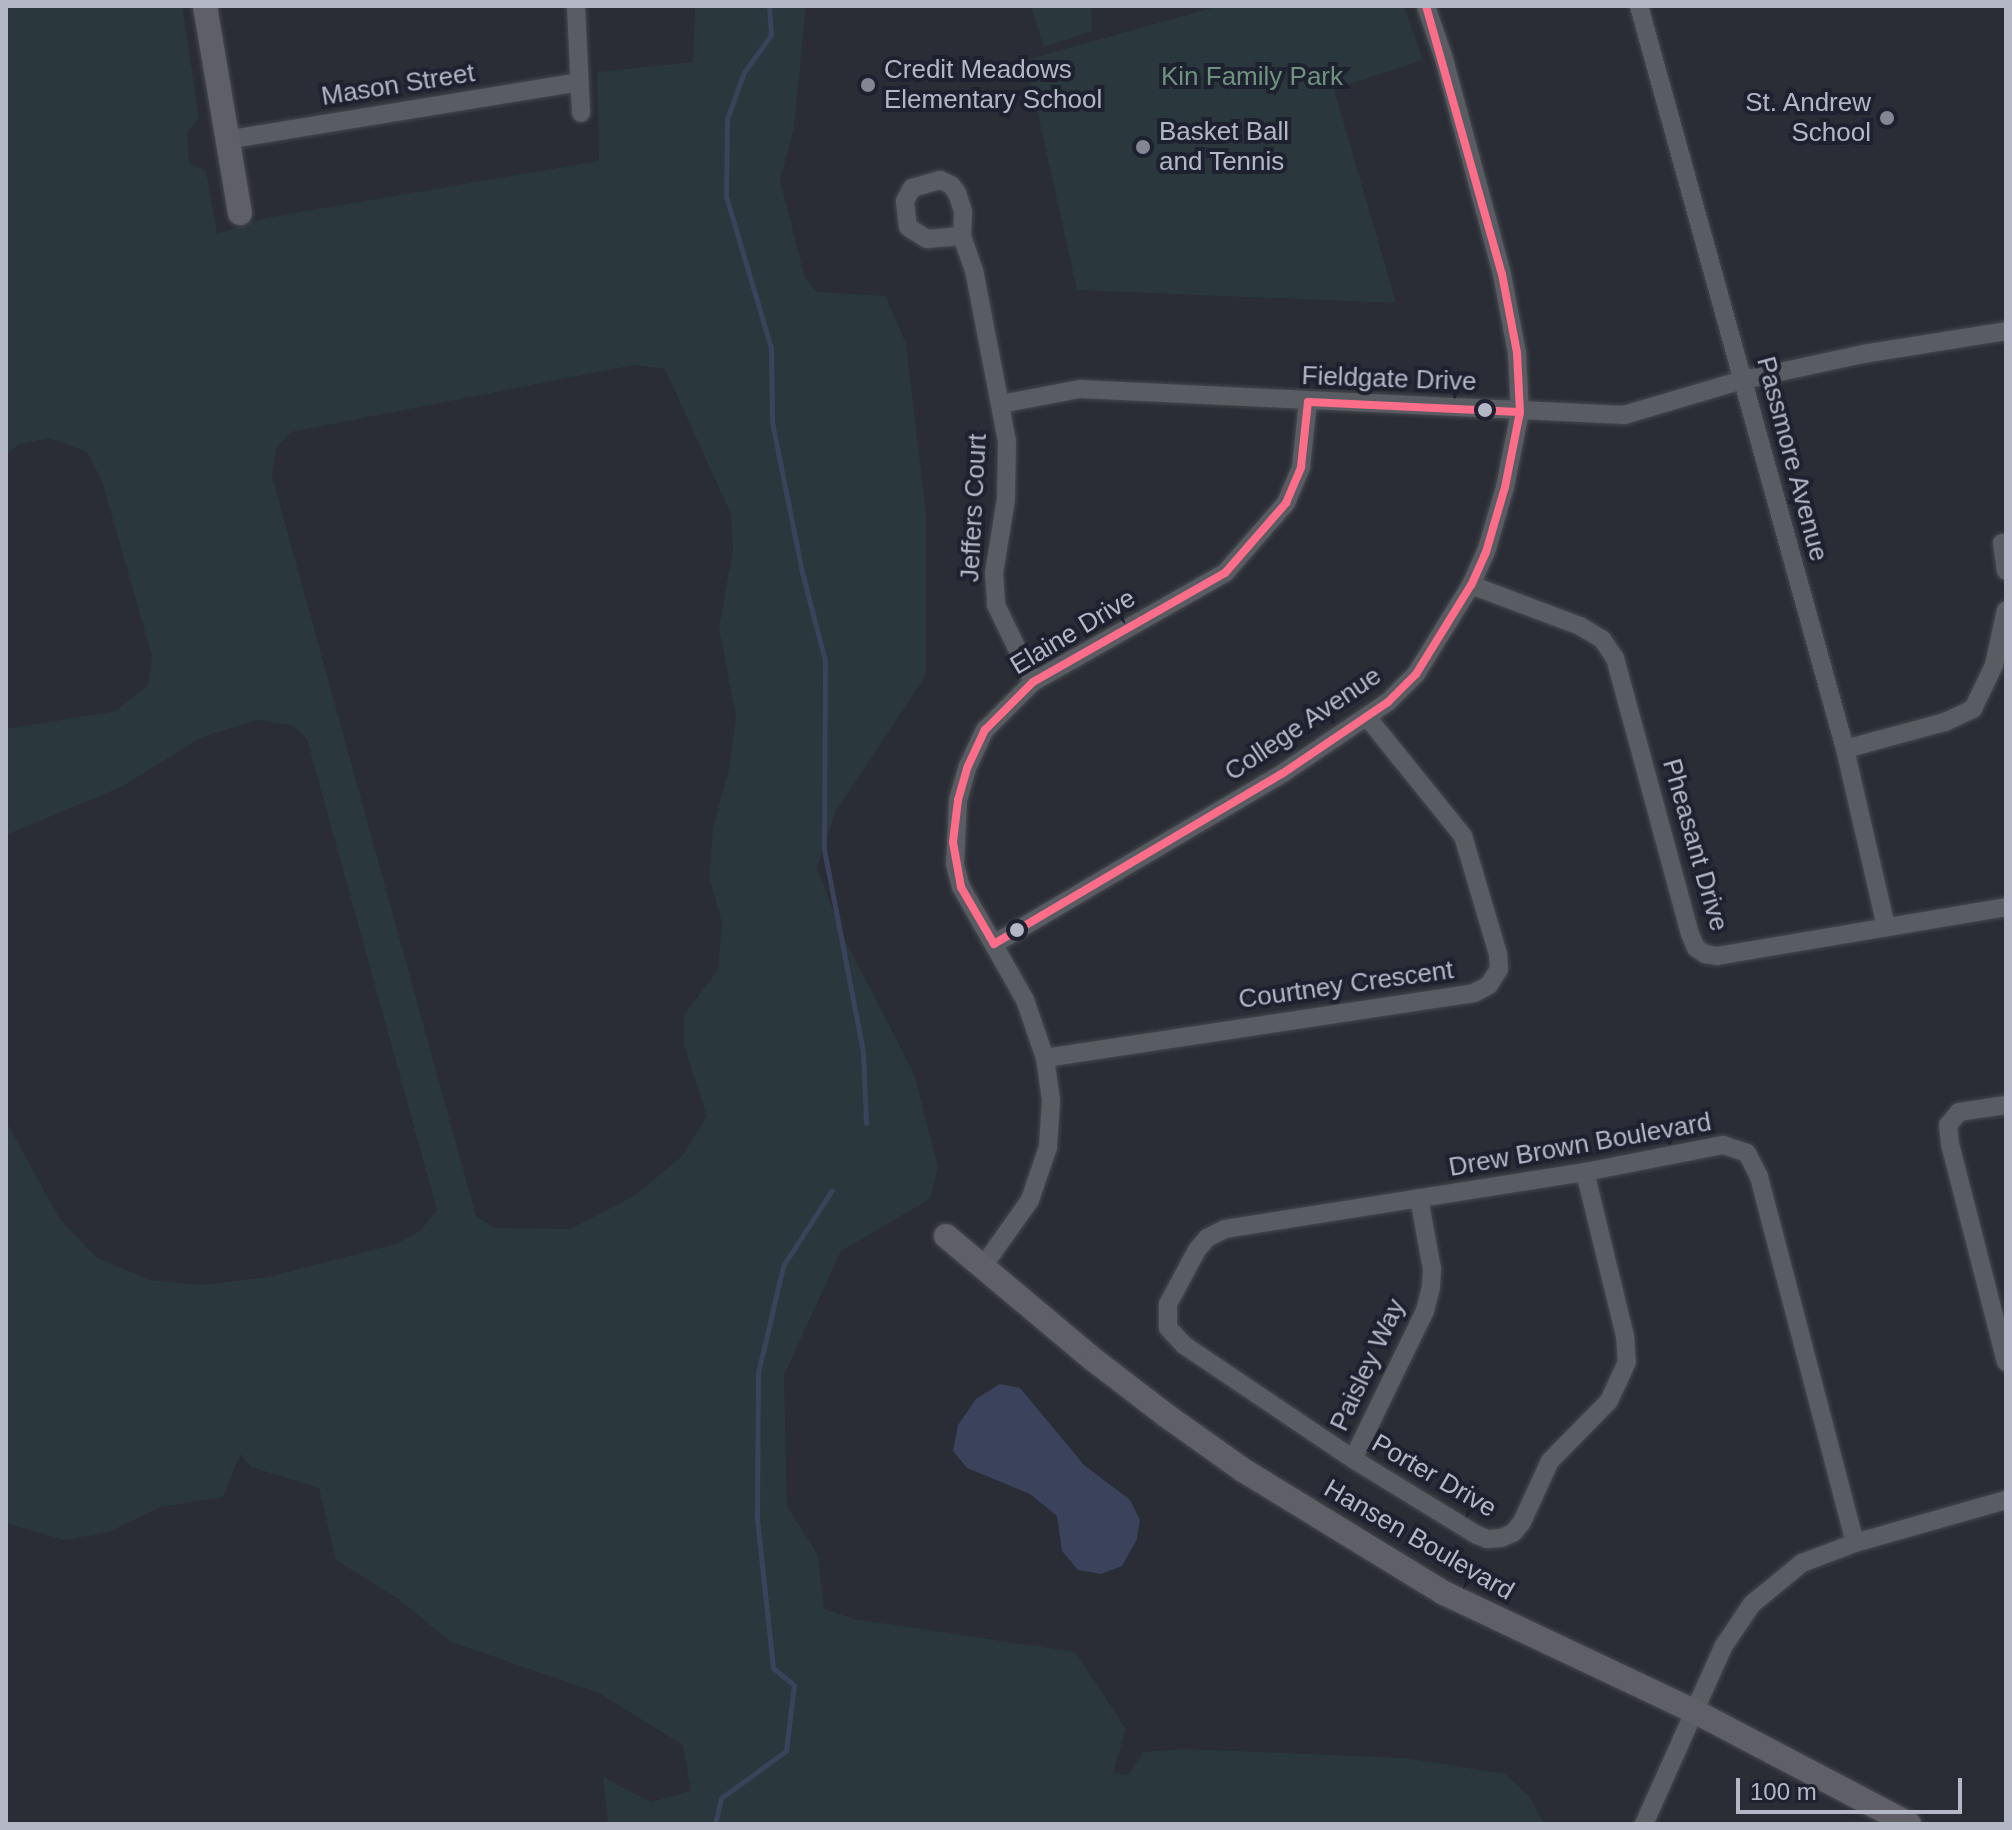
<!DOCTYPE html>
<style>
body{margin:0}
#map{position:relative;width:2012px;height:1830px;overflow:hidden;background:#2a2d35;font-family:Helvetica,sans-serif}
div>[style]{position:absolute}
.green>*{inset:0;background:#2a373c}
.water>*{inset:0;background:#3b425c}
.stream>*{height:5px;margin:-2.5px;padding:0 2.5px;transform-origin:2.5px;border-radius:2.5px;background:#3b425c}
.roads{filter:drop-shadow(0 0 2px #46484e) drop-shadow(0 0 2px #46484e)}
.street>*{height:18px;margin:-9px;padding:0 9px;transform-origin:9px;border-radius:9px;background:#5a5c63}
.secondary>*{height:24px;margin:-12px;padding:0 12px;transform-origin:12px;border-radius:12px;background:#5e5f67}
.bus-1>*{height:8px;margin:-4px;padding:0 4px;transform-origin:4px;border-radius:4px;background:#fb6d88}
.dots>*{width:22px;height:22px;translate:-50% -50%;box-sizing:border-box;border:4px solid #1e212f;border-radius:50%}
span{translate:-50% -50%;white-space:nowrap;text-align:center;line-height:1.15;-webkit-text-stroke:8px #1e212f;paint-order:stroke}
.poi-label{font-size:26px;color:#b4b7c5}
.left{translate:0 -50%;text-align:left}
.right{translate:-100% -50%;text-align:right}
.park-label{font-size:26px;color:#6e937f}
.street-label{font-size:26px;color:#b4b7c5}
.frame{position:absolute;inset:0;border:8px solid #b4b7c5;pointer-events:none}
.scale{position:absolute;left:1736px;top:1778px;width:226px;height:36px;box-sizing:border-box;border:4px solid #b4b7c5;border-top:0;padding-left:10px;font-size:24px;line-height:28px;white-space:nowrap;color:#b4b7c5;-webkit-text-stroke:6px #1e212f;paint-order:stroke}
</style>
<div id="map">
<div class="green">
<i style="clip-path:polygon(evenodd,6px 6px,182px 6px,199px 118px,187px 133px,189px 163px,206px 171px,217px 234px,266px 218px,599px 161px,597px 72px,693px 62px,695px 6px,806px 6px,794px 127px,780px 180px,805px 278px,817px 292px,886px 296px,906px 344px,926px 513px,926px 675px,836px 811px,817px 868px,843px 936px,914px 1074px,938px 1167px,930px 1199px,841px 1251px,784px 1375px,787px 1506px,818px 1555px,824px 1609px,854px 1619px,1075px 1652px,1126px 1729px,1113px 1773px,1128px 1775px,1143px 1752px,1184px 1749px,1405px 1758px,1505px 1774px,1529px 1796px,1544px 1824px,608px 1824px,603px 1777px,651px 1802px,691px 1791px,683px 1745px,599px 1693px,451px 1642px,397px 1598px,336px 1560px,319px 1488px,251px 1467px,240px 1454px,223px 1497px,161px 1507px,109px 1532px,64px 1540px,6px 1523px,6px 1121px,59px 1218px,96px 1257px,149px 1280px,201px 1285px,268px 1277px,396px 1244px,420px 1231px,437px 1210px,307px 739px,294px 726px,258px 720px,202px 737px,121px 787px,6px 835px,6px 729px,116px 711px,148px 685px,152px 656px,102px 481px,87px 452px,50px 438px,19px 444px,6px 456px,6px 6px,634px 365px,665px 369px,731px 514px,733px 550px,719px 628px,736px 717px,729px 768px,713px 828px,709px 876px,722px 923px,718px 970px,684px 1015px,684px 1045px,707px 1116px,682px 1156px,634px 1196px,570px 1229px,495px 1228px,476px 1216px,272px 476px,276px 448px,291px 432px,634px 365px)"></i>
<i style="clip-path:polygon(1031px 6px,1091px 6px,1092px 31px,1044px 47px)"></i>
<i style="clip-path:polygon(1219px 6px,1404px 6px,1423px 60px,1334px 89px,1396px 303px,1077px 290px,1026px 60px)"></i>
</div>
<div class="water">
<i style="clip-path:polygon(1000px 1384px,1020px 1388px,1084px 1465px,1130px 1500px,1140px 1520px,1137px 1539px,1122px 1566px,1101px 1574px,1078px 1570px,1062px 1551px,1057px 1516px,1030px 1494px,967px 1468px,953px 1451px,958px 1425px,976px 1399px)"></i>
</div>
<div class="stream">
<i style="left:769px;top:6px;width:29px;rotate:86deg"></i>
<i style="left:771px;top:35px;width:46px;rotate:126.1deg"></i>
<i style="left:744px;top:72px;width:50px;rotate:109.9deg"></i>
<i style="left:727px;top:119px;width:77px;rotate:90.7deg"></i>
<i style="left:726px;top:196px;width:159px;rotate:73.5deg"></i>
<i style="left:771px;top:348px;width:74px;rotate:89.2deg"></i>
<i style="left:772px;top:422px;width:153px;rotate:78.7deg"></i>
<i style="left:802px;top:572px;width:91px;rotate:75.4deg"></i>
<i style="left:825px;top:660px;width:189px;rotate:90.3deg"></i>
<i style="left:824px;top:849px;width:207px;rotate:79.1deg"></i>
<i style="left:863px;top:1052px;width:71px;rotate:87.6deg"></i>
<i style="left:715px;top:1824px;width:27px;rotate:-77deg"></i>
<i style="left:721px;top:1798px;width:80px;rotate:-35.9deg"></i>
<i style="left:786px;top:1751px;width:66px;rotate:-83.1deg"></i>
<i style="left:794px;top:1685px;width:27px;rotate:-141deg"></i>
<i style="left:773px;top:1668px;width:150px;rotate:-96.1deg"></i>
<i style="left:757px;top:1519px;width:146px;rotate:-89.6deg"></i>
<i style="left:758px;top:1373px;width:110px;rotate:-76.8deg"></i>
<i style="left:783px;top:1266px;width:90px;rotate:-57.2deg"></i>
</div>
<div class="roads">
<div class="street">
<i style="left:576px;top:6px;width:107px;rotate:87.3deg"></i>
<i style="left:1639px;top:6px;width:771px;rotate:74.5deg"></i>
<i style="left:1845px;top:749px;width:183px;rotate:77deg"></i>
<i style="left:226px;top:140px;width:358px;rotate:-9.3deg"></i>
<i style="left:962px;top:236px;width:35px;rotate:175deg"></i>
<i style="left:927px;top:239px;width:22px;rotate:-148deg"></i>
<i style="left:908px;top:227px;width:26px;rotate:-97deg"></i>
<i style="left:905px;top:201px;width:15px;rotate:-62deg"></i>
<i style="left:912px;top:188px;width:29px;rotate:-16deg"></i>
<i style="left:940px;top:180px;width:12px;rotate:24deg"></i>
<i style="left:951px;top:185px;width:10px;rotate:53deg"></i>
<i style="left:957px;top:193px;width:20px;rotate:72deg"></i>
<i style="left:963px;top:212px;width:24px;rotate:92deg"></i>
<i style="left:962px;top:236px;width:36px;rotate:71deg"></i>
<i style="left:974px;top:270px;width:174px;rotate:79.1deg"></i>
<i style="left:1007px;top:441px;width:58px;rotate:91deg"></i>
<i style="left:1006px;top:499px;width:75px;rotate:99.2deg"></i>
<i style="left:994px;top:573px;width:32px;rotate:86deg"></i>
<i style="left:996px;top:605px;width:85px;rotate:64.3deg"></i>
<i style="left:1001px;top:404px;width:80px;rotate:-10.8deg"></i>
<i style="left:1080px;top:389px;width:545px;rotate:2.74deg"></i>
<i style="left:1624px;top:415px;width:124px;rotate:-16.4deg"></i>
<i style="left:1743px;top:380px;width:123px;rotate:-12.2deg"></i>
<i style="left:1863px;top:354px;width:145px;rotate:-9.1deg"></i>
<i style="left:2002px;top:543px;width:28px;rotate:82deg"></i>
<i style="left:1471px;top:585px;width:116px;rotate:20.6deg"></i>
<i style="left:1580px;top:626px;width:26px;rotate:31deg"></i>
<i style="left:1602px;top:639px;width:23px;rotate:56deg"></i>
<i style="left:1615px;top:658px;width:286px;rotate:74.8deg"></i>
<i style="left:1690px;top:934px;width:15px;rotate:67deg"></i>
<i style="left:1696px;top:948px;width:11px;rotate:34deg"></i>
<i style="left:1705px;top:954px;width:12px;rotate:9deg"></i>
<i style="left:1717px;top:956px;width:293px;rotate:-9.6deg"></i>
<i style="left:1845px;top:749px;width:104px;rotate:-15.1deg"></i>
<i style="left:1945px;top:722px;width:31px;rotate:-25deg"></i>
<i style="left:1973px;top:709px;width:49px;rotate:-64.5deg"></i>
<i style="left:1994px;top:665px;width:56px;rotate:-77.7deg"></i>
<i style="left:994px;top:944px;width:336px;rotate:-30.6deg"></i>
<i style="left:1283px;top:773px;width:127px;rotate:-34.1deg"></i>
<i style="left:1388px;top:702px;width:40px;rotate:-45deg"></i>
<i style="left:1416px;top:674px;width:105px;rotate:-58.3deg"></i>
<i style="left:1471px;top:585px;width:36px;rotate:-66deg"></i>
<i style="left:1486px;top:552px;width:68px;rotate:-73.7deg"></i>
<i style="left:1505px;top:487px;width:76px;rotate:-78.7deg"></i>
<i style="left:1520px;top:412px;width:59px;rotate:-92.9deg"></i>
<i style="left:1517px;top:353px;width:80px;rotate:-100.8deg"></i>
<i style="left:1502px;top:274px;width:226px;rotate:-105.1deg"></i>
<i style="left:1443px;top:56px;width:53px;rotate:-108.8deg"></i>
<i style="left:1045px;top:1058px;width:434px;rotate:-8.6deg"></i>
<i style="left:1474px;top:993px;width:17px;rotate:-28deg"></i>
<i style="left:1489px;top:985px;width:19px;rotate:-58deg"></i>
<i style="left:1499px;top:969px;width:15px;rotate:-94deg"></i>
<i style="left:1498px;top:954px;width:123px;rotate:-106.5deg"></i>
<i style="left:1463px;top:836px;width:153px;rotate:-128.9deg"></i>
<i style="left:2006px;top:1105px;width:48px;rotate:171.5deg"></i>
<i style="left:1959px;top:1112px;width:17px;rotate:130deg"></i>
<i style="left:1948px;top:1125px;width:19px;rotate:84deg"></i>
<i style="left:1950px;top:1144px;width:225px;rotate:75.6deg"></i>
<i style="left:1585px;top:1172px;width:169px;rotate:76.3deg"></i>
<i style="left:1625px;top:1336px;width:26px;rotate:86deg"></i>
<i style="left:1627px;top:1362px;width:43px;rotate:114.8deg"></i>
<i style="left:1609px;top:1401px;width:84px;rotate:134.5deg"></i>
<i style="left:1550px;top:1461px;width:67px;rotate:114.7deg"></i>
<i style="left:1522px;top:1522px;width:14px;rotate:129deg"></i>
<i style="left:1513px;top:1533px;width:13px;rotate:157deg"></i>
<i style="left:1501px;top:1538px;width:14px;rotate:176deg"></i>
<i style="left:1487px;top:1539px;width:11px;rotate:-158deg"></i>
<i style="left:1477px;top:1535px;width:145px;rotate:-148.5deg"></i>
<i style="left:1353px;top:1459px;width:204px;rotate:-146deg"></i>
<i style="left:1184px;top:1345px;width:23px;rotate:-133deg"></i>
<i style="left:1168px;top:1328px;width:24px;rotate:-90deg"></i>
<i style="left:1168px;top:1304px;width:61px;rotate:-61.8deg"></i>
<i style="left:1197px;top:1250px;width:16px;rotate:-50deg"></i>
<i style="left:1207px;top:1238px;width:20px;rotate:-27deg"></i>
<i style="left:1225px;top:1229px;width:364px;rotate:-9deg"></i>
<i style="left:1585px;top:1172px;width:141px;rotate:-11.1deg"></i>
<i style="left:1723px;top:1145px;width:25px;rotate:18deg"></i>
<i style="left:1747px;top:1153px;width:27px;rotate:63deg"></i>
<i style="left:1759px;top:1177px;width:378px;rotate:75.3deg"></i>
<i style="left:984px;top:1265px;width:80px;rotate:-54.7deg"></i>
<i style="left:1030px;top:1200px;width:56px;rotate:-71.2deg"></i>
<i style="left:1048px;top:1147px;width:47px;rotate:-86.3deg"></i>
<i style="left:1051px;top:1100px;width:42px;rotate:-98.1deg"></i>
<i style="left:1045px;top:1058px;width:61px;rotate:-109deg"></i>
<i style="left:1025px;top:1000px;width:130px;rotate:-119.5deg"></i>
<i style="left:961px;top:887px;width:24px;rotate:-105deg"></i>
<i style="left:955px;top:864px;width:64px;rotate:-87.3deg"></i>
<i style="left:958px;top:800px;width:35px;rotate:-74deg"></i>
<i style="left:968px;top:766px;width:40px;rotate:-65deg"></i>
<i style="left:985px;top:730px;width:68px;rotate:-45deg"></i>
<i style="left:1033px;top:682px;width:221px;rotate:-29.6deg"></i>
<i style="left:1225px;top:573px;width:93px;rotate:-48.9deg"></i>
<i style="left:1286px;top:503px;width:39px;rotate:-67deg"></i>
<i style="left:1301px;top:467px;width:65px;rotate:-83.9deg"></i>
<i style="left:1353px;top:1459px;width:165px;rotate:-64.1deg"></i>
<i style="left:1425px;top:1311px;width:25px;rotate:-76deg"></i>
<i style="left:1431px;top:1287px;width:18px;rotate:-87deg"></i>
<i style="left:1432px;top:1269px;width:72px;rotate:-100.4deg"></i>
<i style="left:1644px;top:1824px;width:194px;rotate:-65.9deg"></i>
<i style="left:1723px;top:1647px;width:52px;rotate:-56deg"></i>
<i style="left:1752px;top:1604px;width:65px;rotate:-39.4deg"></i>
<i style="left:1802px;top:1563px;width:57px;rotate:-20.7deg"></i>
<i style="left:1855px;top:1543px;width:157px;rotate:-15.9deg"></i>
</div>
<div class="secondary">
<i style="left:205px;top:6px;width:210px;rotate:80.4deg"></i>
<i style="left:946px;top:1236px;width:193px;rotate:40deg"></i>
<i style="left:1094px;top:1360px;width:92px;rotate:37.5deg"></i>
<i style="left:1167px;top:1416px;width:93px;rotate:35.4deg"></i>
<i style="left:1243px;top:1470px;width:236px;rotate:31.5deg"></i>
<i style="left:1444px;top:1593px;width:276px;rotate:25.3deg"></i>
<i style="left:1694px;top:1711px;width:243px;rotate:27.7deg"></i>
</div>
</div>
<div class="bus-1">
<i style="left:1426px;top:6px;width:279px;rotate:74.2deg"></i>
<i style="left:1502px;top:274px;width:80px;rotate:79.2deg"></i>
<i style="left:1517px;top:353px;width:59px;rotate:87.1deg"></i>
<i style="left:1308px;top:402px;width:212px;rotate:2.7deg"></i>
<i style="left:1520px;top:412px;width:76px;rotate:101.3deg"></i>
<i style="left:1505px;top:487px;width:68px;rotate:106.3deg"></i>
<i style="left:1486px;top:552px;width:36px;rotate:114deg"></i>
<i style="left:1471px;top:585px;width:105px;rotate:121.7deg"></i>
<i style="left:1416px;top:674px;width:40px;rotate:135deg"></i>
<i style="left:1388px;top:702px;width:127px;rotate:145.9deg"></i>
<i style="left:1283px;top:773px;width:336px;rotate:149.4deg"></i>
<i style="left:994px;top:944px;width:66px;rotate:-120.1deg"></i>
<i style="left:961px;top:887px;width:46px;rotate:-100.1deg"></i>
<i style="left:953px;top:842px;width:42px;rotate:-83.2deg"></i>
<i style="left:958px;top:800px;width:35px;rotate:-74deg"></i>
<i style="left:968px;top:766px;width:40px;rotate:-65deg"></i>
<i style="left:985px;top:730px;width:68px;rotate:-45deg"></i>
<i style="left:1033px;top:682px;width:221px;rotate:-29.6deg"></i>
<i style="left:1225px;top:573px;width:93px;rotate:-48.9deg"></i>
<i style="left:1286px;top:503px;width:39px;rotate:-67deg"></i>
<i style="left:1301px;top:467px;width:65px;rotate:-83.9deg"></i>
</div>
<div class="dots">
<i style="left:868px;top:85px;background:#848793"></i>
<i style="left:1887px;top:118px;background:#848793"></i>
<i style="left:1143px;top:147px;background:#848793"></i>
<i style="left:1485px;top:410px;background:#b4b7c5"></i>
<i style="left:1017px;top:930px;background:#b4b7c5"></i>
</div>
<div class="poi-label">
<span class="left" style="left:884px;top:85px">Credit Meadows<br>Elementary School</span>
<span class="right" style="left:1871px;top:118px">St. Andrew<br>School</span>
<span class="left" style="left:1159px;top:147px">Basket Ball<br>and Tennis</span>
</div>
<div class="park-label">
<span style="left:1252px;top:77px">Kin Family Park</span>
</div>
<div class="street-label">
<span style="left:398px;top:85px;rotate:-9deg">Mason Street</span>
<span style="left:1389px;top:379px;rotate:2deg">Fieldgate Drive</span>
<span style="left:1792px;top:459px;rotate:75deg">Passmore Avenue</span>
<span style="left:974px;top:508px;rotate:-87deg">Jeffers Court</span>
<span style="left:1073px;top:632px;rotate:-31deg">Elaine Drive</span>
<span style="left:1303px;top:724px;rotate:-34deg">College Avenue</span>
<span style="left:1695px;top:845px;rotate:74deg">Pheasant Drive</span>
<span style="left:1346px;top:985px;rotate:-8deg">Courtney Crescent</span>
<span style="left:1580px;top:1145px;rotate:-10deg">Drew Brown Boulevard</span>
<span style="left:1368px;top:1365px;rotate:-65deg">Paisley Way</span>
<span style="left:1434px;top:1476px;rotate:30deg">Porter Drive</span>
<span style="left:1419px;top:1540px;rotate:30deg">Hansen Boulevard</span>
</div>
<div class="frame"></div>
<div class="scale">100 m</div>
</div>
